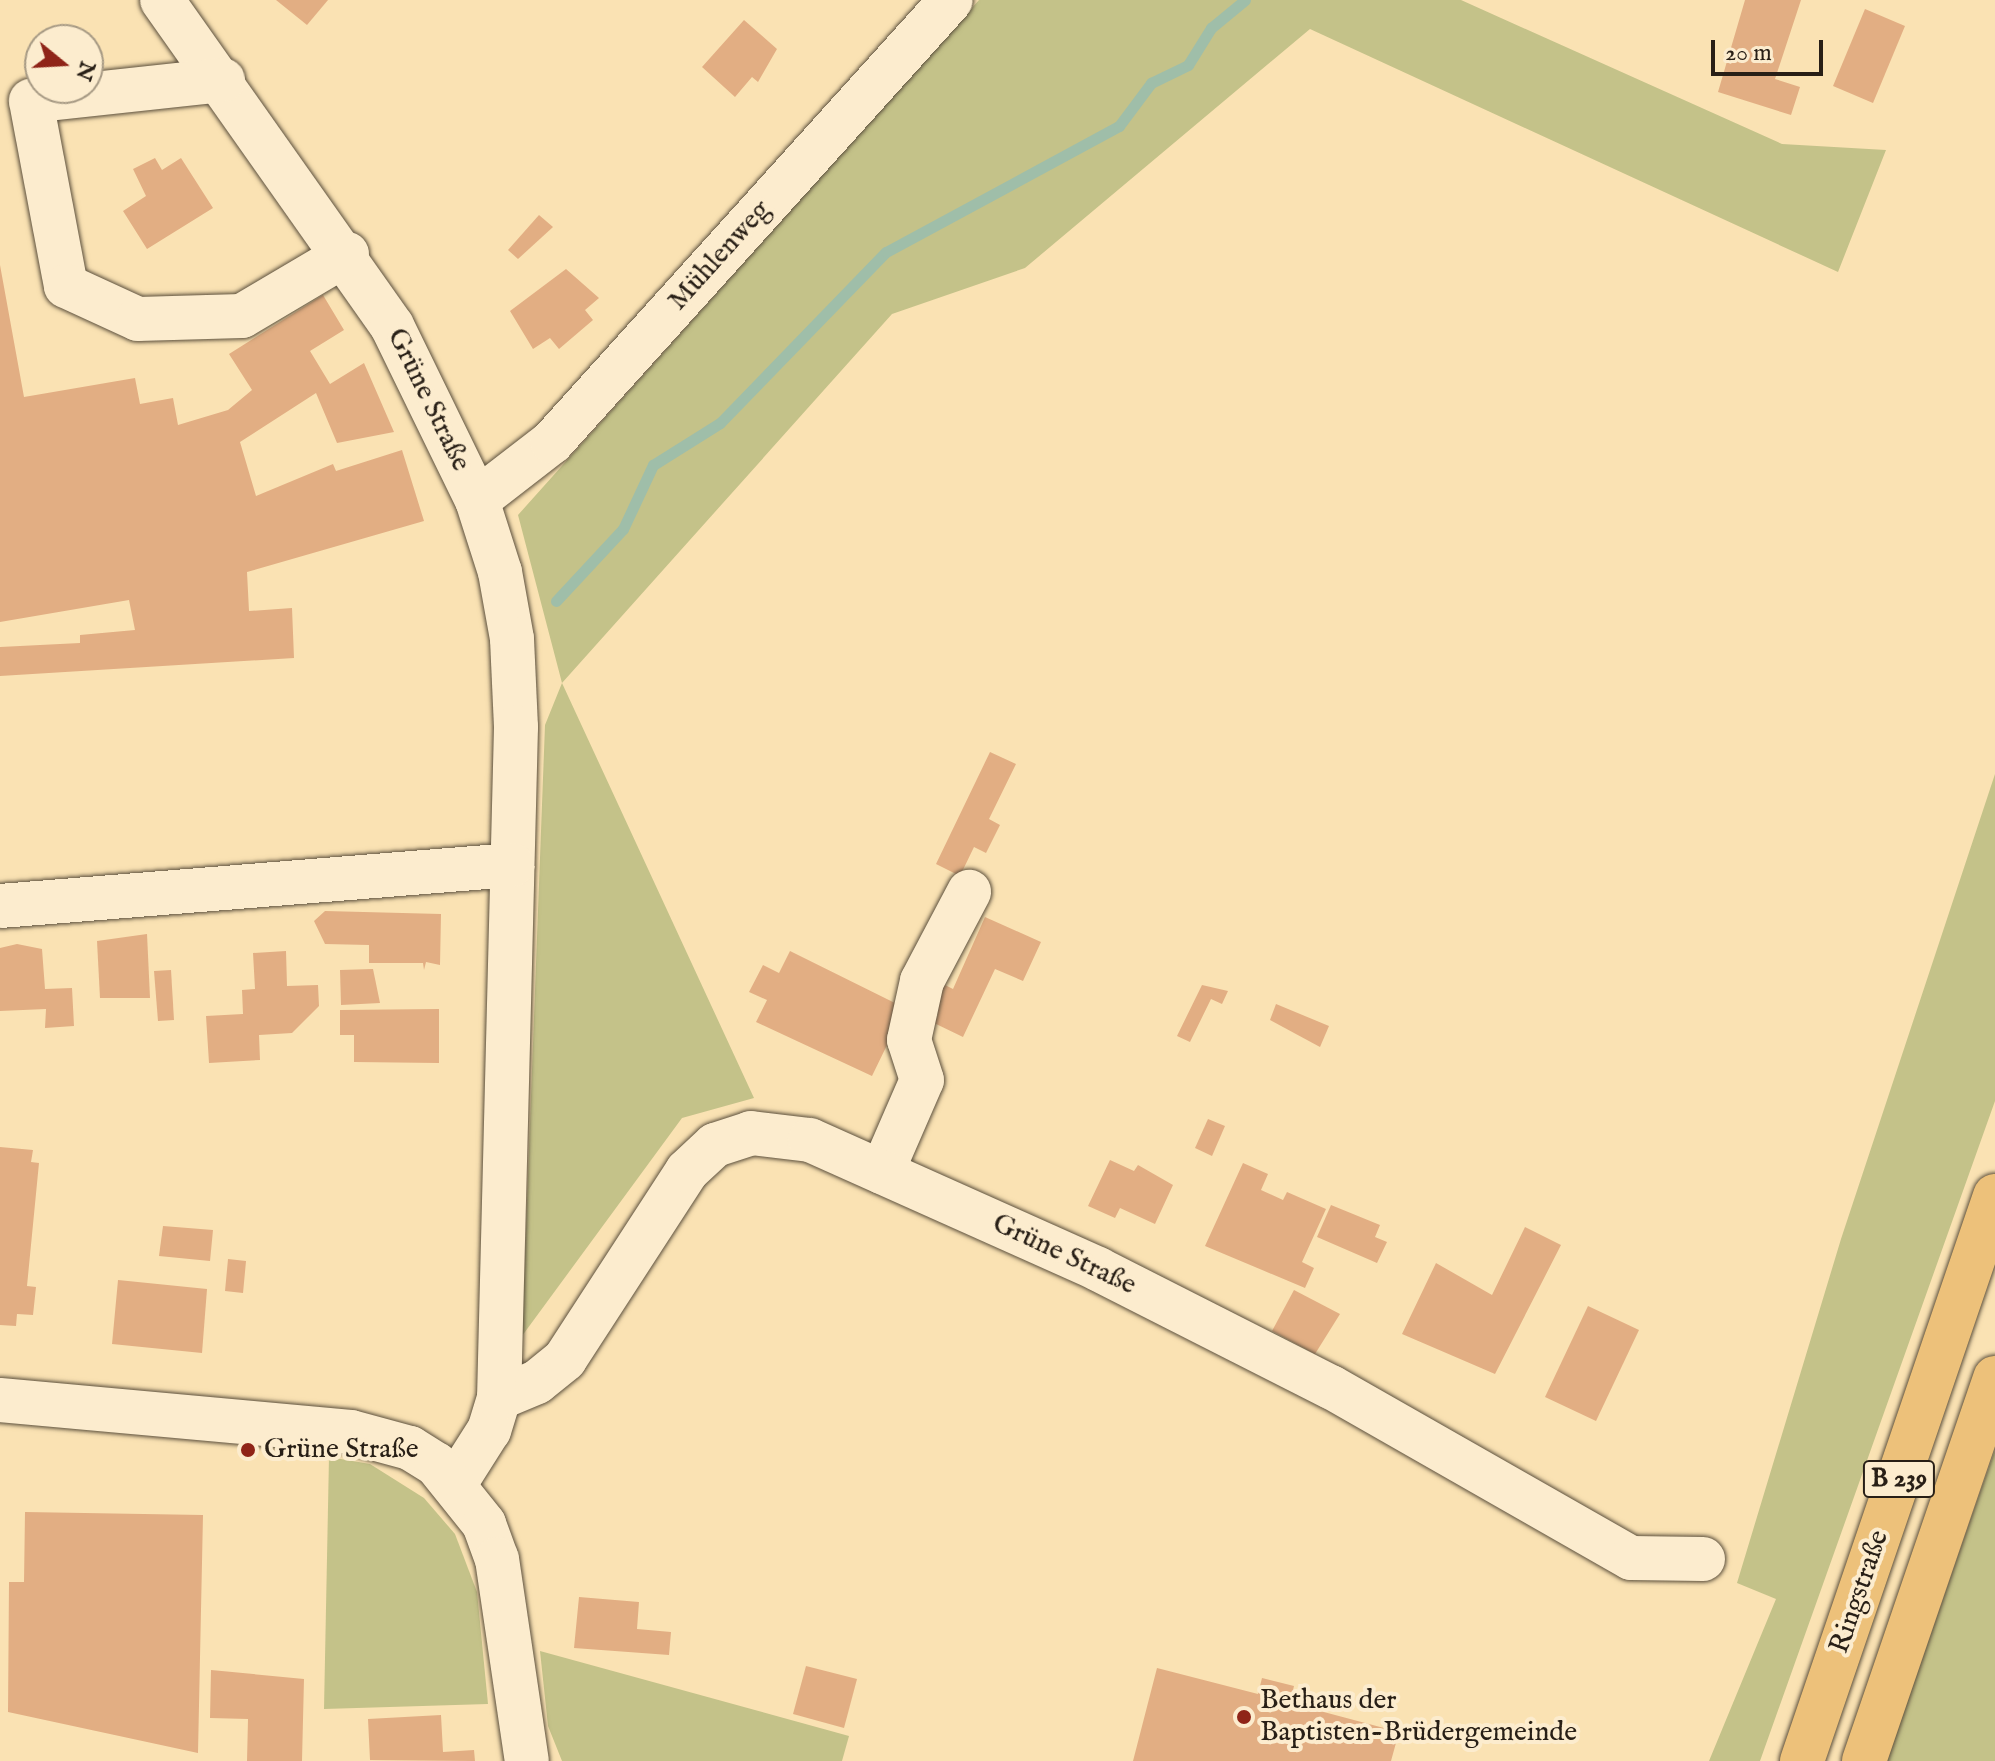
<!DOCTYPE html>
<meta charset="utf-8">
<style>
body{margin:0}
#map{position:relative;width:1995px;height:1761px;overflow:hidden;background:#fae2b3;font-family:"IM FELL English",serif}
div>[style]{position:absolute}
.green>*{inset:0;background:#c4c289}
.stream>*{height:11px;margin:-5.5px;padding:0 5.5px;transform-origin:5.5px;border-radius:5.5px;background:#9fbea9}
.building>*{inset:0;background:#e2ae83}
.roads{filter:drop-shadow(0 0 2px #5c503d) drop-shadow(0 0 2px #5c503d)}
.minor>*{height:44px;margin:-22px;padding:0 22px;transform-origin:22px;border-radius:22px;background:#fcecce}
.highway>*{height:44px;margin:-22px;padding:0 22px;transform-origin:22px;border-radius:22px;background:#edc17a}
.dots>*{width:22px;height:22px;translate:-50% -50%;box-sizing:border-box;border:4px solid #fcecce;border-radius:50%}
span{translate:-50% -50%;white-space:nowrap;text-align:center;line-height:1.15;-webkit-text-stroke:8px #fcecce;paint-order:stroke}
.shield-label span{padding:2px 6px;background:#fcecce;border:2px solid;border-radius:6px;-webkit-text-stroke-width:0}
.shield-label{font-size:26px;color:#281f16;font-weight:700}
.street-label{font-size:28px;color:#281f16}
.poi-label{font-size:28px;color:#281f16}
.left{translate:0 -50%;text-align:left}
.north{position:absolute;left:24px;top:24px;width:80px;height:80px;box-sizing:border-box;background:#fcecce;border:2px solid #a79a84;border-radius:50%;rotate:108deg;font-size:22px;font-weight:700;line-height:32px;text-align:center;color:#281f16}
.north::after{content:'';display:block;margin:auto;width:28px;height:36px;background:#8f2418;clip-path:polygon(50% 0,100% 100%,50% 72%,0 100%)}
.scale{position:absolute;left:1711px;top:40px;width:112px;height:36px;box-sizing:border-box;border:4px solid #281f16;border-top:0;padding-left:10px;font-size:24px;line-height:28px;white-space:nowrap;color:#281f16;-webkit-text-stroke:6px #fcecce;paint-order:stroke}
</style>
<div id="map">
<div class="green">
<i style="clip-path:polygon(979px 0,1461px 0,1782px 144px,1886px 150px,1838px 272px,1310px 29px,1025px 268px,892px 314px,562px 683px,754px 1098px,682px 1118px,522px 1336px,545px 725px,562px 683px,518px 515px)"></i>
<i style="clip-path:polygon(1995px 774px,1995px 1101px,1760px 1761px,1709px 1761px,1776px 1599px,1737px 1583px,1841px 1239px)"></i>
<i style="clip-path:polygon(1995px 1450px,1995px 1761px,1887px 1761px,1970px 1521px)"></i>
<i style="clip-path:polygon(329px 1457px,370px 1464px,424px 1498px,455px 1534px,477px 1592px,488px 1704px,324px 1709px)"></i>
<i style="clip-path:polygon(540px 1651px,849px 1736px,842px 1761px,562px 1761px,548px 1726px)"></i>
</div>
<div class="stream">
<i style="left:556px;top:601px;width:98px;rotate:-47.1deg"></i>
<i style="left:623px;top:529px;width:71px;rotate:-64.9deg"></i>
<i style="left:653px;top:465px;width:79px;rotate:-32.1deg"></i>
<i style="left:720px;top:423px;width:238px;rotate:-45.9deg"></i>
<i style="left:886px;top:252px;width:265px;rotate:-28.4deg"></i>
<i style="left:1119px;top:126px;width:54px;rotate:-53.3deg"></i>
<i style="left:1151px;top:83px;width:41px;rotate:-25.9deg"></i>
<i style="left:1188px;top:65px;width:44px;rotate:-58.1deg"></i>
<i style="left:1211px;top:28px;width:44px;rotate:-39.5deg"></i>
</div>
<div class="building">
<i style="clip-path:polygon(276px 0,328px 0,307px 25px)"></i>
<i style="clip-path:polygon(1745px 0,1801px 0,1775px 79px,1800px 87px,1791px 115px,1718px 92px)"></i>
<i style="clip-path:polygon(1865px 9px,1905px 26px,1873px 103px,1833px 86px)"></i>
<i style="clip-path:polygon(744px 20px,777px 49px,758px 82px,752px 77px,735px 97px,702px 67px)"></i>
<i style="clip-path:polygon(155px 158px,162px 170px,181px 158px,213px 208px,147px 249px,123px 211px,146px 196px,133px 169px)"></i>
<i style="clip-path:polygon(539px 215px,553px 227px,518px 259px,508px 250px)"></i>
<i style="clip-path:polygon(0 265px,24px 397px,135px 378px,140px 404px,173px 398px,178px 425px,228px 410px,252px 390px,229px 354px,323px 295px,344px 330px,310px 351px,330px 384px,364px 363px,394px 432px,337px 443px,316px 393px,240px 442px,256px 496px,333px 464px,336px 471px,402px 450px,424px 521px,247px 572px,249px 611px,292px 608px,294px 658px,0 676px,0 647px,80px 643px,80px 635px,135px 630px,129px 600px,0 622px)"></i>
<i style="clip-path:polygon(566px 269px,599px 298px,585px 310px,593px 320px,559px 349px,550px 338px,533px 349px,510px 311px)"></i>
<i style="clip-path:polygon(990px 752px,1016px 764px,989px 819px,1000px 825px,986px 853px,974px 847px,960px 876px,936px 864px)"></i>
<i style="clip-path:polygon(325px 911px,441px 914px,440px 965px,426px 962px,424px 970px,423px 963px,369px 963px,369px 945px,325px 944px,314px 921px)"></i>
<i style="clip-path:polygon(985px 917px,1041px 942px,1023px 981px,995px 969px,963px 1037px,934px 1023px,938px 1015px,925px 1009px,937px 981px,953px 989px)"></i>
<i style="clip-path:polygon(147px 934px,150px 998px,100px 998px,97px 941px)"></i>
<i style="clip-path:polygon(17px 944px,42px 949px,45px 989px,72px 988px,74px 1026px,45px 1028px,46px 1009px,0 1011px,0 948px)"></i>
<i style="clip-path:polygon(286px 951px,287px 986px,318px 985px,319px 1006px,292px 1033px,259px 1035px,260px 1060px,209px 1063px,206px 1016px,243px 1014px,242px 990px,255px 989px,253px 953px)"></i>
<i style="clip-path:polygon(790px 951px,905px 1008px,872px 1076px,756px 1022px,767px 1000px,749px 992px,763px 965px,779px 973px)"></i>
<i style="clip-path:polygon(373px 969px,380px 1003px,341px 1005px,340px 970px)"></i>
<i style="clip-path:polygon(171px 970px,174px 1020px,158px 1021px,154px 971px)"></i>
<i style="clip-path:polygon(1202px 985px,1228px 991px,1222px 1004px,1211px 999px,1190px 1042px,1177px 1036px)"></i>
<i style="clip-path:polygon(1276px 1004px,1329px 1026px,1320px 1047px,1270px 1020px)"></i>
<i style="clip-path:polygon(439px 1009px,439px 1063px,354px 1062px,354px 1035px,340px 1035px,340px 1010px)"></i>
<i style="clip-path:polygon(1208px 1119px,1225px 1126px,1212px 1156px,1195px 1148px)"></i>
<i style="clip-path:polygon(0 1147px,33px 1150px,31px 1162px,39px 1163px,27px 1286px,36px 1287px,33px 1315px,17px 1314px,16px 1326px,0 1325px)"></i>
<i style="clip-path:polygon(1110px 1160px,1134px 1171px,1138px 1165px,1173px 1185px,1155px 1224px,1120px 1208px,1115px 1218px,1088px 1206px)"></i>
<i style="clip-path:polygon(1243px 1163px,1268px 1174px,1261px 1190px,1283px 1200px,1287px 1192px,1326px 1209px,1302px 1262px,1314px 1268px,1305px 1288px,1205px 1246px)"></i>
<i style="clip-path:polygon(1331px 1205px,1380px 1225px,1375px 1237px,1387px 1242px,1377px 1263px,1317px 1237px)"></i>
<i style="clip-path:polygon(163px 1226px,213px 1230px,210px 1261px,159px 1256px)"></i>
<i style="clip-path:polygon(1525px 1227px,1561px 1245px,1495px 1374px,1402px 1334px,1436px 1263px,1492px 1295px)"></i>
<i style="clip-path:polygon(228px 1259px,246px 1261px,243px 1293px,225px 1291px)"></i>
<i style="clip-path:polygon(118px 1280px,207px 1289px,202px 1353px,112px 1344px)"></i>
<i style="clip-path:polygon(1294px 1290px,1340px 1314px,1315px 1354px,1272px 1331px)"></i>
<i style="clip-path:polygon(1588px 1306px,1639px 1330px,1596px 1421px,1545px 1397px)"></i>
<i style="clip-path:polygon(25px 1512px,203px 1515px,198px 1753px,8px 1712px,9px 1582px,24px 1582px)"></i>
<i style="clip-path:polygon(579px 1597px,639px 1602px,637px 1629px,671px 1632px,669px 1655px,574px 1648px)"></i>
<i style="clip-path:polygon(806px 1666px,857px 1679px,844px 1728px,793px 1714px)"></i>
<i style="clip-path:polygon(1157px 1668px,1258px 1694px,1262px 1678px,1294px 1686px,1290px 1703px,1399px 1732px,1391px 1761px,1133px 1761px)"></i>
<i style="clip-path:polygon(211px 1670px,304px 1679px,302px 1761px,247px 1761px,248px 1719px,210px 1718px)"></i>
<i style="clip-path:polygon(441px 1715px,443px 1752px,474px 1750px,475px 1761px,370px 1760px,368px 1719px)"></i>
</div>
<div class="roads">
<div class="minor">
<i style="left:162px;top:0;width:399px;rotate:54.8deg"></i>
<i style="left:392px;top:326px;width:194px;rotate:64deg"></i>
<i style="left:477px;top:500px;width:76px;rotate:72.3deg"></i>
<i style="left:500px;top:572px;width:68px;rotate:79.8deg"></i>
<i style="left:512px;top:639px;width:88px;rotate:87.4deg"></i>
<i style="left:516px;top:727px;width:671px;rotate:91.45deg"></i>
<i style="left:499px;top:1398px;width:34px;rotate:107deg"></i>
<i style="left:489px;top:1430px;width:62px;rotate:122.4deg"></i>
<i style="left:223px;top:80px;width:193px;rotate:173.8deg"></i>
<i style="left:31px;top:101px;width:188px;rotate:79.3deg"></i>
<i style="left:66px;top:286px;width:79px;rotate:24.6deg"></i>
<i style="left:138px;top:319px;width:104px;rotate:-1.7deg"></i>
<i style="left:242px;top:316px;width:122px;rotate:-30.6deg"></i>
<i style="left:477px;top:500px;width:95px;rotate:-37.7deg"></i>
<i style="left:552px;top:442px;width:595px;rotate:-47.93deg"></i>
<i style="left:0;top:906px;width:514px;rotate:-4.58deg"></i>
<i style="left:882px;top:1172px;width:100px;rotate:-66.5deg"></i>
<i style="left:922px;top:1080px;width:42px;rotate:-108deg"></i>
<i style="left:909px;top:1040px;width:60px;rotate:-77.6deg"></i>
<i style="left:922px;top:981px;width:101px;rotate:-62.2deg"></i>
<i style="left:499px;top:1398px;width:41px;rotate:-22.8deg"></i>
<i style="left:537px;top:1382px;width:36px;rotate:-39deg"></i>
<i style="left:565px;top:1359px;width:224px;rotate:-57deg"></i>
<i style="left:687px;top:1171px;width:38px;rotate:-43deg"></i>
<i style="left:715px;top:1145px;width:38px;rotate:-18deg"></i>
<i style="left:751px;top:1133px;width:59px;rotate:6.8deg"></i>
<i style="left:810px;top:1140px;width:316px;rotate:24.1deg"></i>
<i style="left:1098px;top:1269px;width:261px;rotate:26.9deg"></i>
<i style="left:1331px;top:1387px;width:345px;rotate:29.7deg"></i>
<i style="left:1631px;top:1558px;width:72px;rotate:0.8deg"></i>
<i style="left:0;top:1400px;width:352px;rotate:5.2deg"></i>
<i style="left:351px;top:1432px;width:61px;rotate:15.2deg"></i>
<i style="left:410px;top:1448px;width:31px;rotate:32deg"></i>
<i style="left:436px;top:1464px;width:77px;rotate:51.3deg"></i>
<i style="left:484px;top:1524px;width:37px;rotate:70deg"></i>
<i style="left:497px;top:1559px;width:204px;rotate:81.6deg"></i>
</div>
<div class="highway">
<i style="left:1802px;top:1761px;width:597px;rotate:-71.14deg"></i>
<i style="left:1864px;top:1761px;width:405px;rotate:-71.1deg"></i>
</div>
</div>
<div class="dots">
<i style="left:248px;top:1450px;background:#8f2418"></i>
<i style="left:1244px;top:1717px;background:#8f2418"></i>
</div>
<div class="shield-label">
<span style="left:1899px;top:1479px">B 239</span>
</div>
<div class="street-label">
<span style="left:720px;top:256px;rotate:-48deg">Mühlenweg</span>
<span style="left:428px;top:400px;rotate:64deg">Grüne Straße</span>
<span style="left:1064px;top:1255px;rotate:25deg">Grüne Straße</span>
<span style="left:1860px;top:1592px;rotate:-71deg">Ringstraße</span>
</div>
<div class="poi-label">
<span class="left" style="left:264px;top:1450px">Grüne Straße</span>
<span class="left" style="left:1260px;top:1717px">Bethaus der<br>Baptisten-Brüdergemeinde</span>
</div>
<div class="north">N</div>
<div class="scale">20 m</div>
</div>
